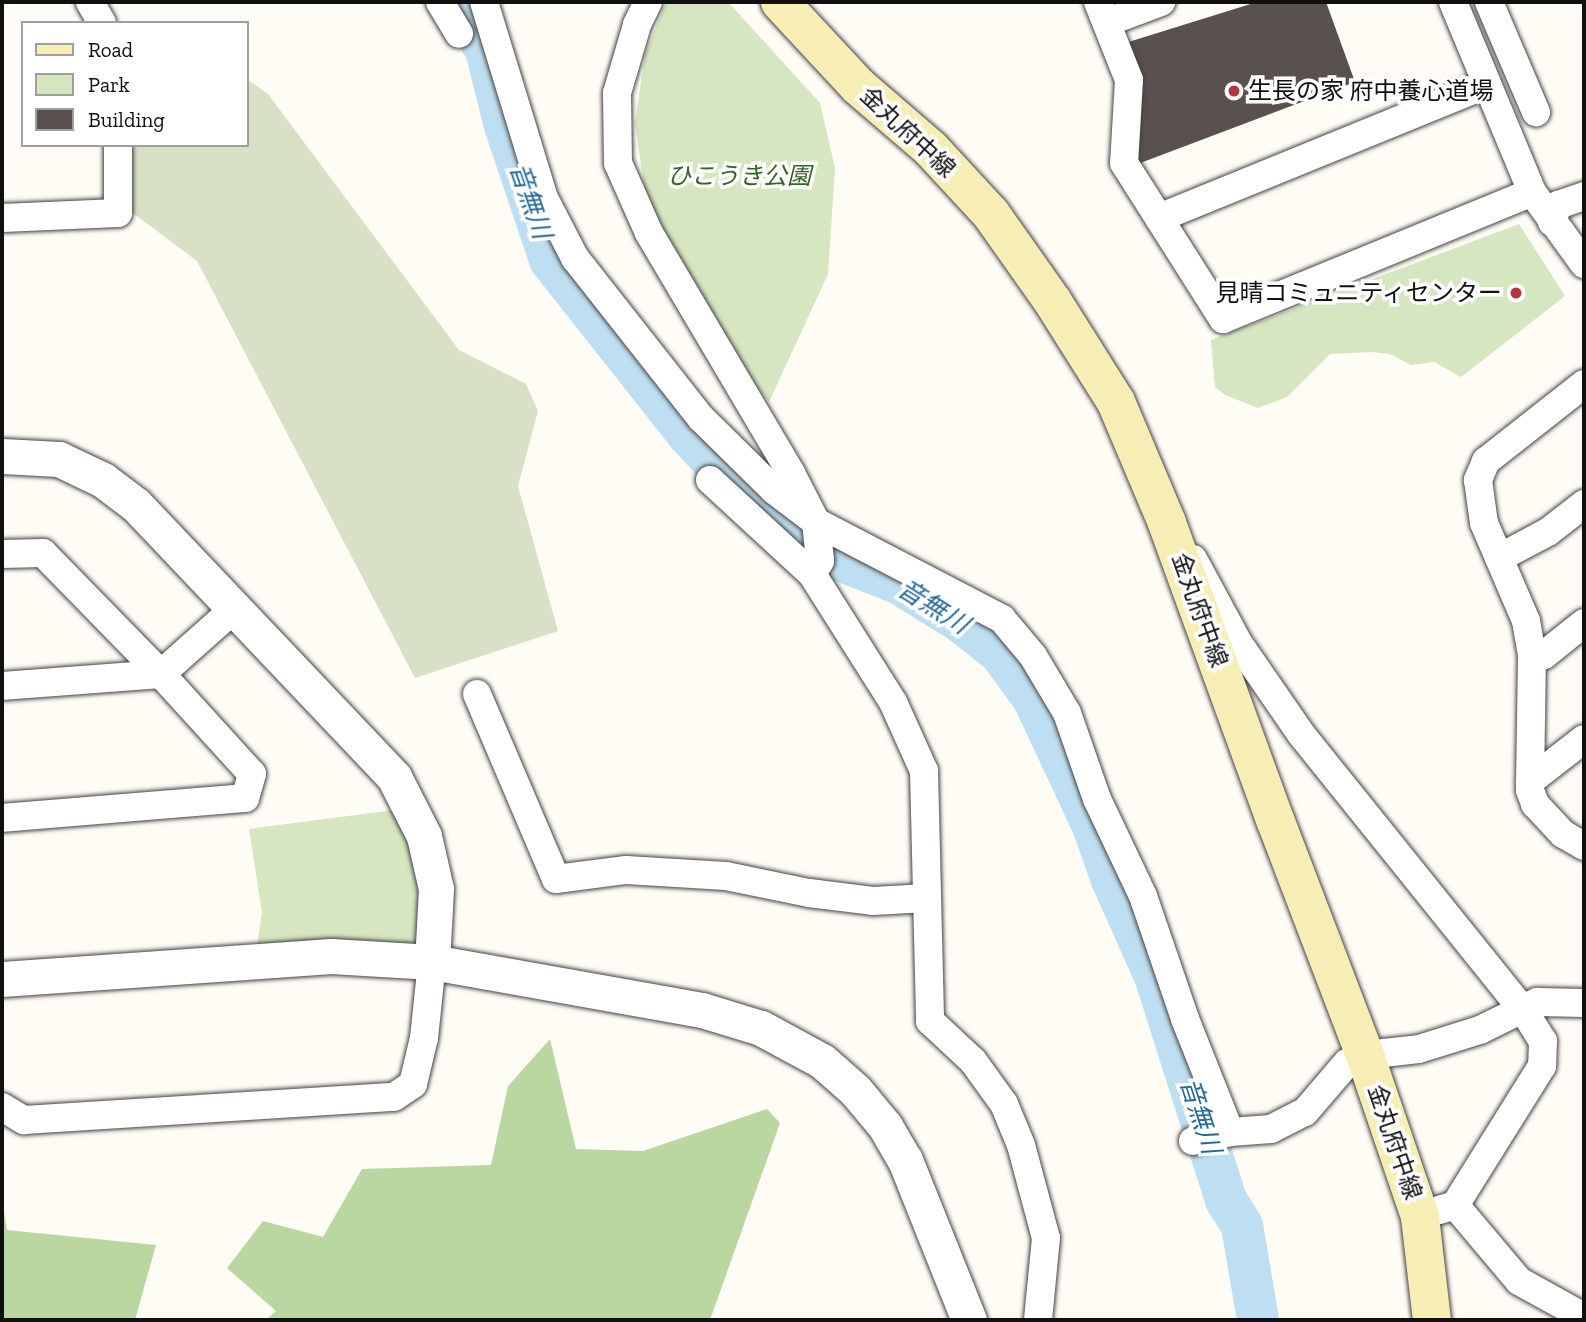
<!DOCTYPE html>
<meta charset="utf-8">
<style>
body{margin:0}
#map{position:relative;width:1586px;height:1322px;overflow:hidden;background:#fefcf5;font-family:"Zilla Slab","Noto Sans JP",serif}
div>[style]{position:absolute}
.green>*{inset:0;background:#d5e6c0}
.forest>*{inset:0;background:#bad6a1}
.cemetery>*{inset:0;background:#d8e0c6}
.river>*{height:42px;margin:-21px;padding:0 21px;transform-origin:21px;border-radius:21px;background:#bedff1}
.building>*{inset:0;background:#58514e}
.roads{filter:drop-shadow(0 0 2px #434343) drop-shadow(0 0 2px #434343)}
.minor>*{height:28px;margin:-14px;padding:0 14px;transform-origin:14px;border-radius:14px;background:#fff}
.tertiary>*{height:35px;margin:-17.5px;padding:0 17.5px;transform-origin:17.5px;border-radius:17.5px;background:#fff}
.secondary>*{height:38px;margin:-19px;padding:0 19px;transform-origin:19px;border-radius:19px;background:#f7eeb6}
.dots>*{width:19px;height:19px;translate:-50% -50%;box-sizing:border-box;border:4px solid #fff;border-radius:50%}
span{translate:-50% -50%;white-space:nowrap;text-align:center;line-height:1.15;-webkit-text-stroke:7px #fff;paint-order:stroke}
.poi-label{font-size:24px;color:#101010}
.left{translate:0 -50%;text-align:left}
.right{translate:-100% -50%;text-align:right}
.street-label{font-size:24px;color:#101010}
.park-label{font-size:24px;color:#346326;font-style:italic}
.water-label{font-size:26px;color:#246998;font-style:italic}
.frame{position:absolute;inset:0;border:4px solid #101010;pointer-events:none}
.legend{position:absolute;left:21px;top:21px;width:228px;height:126px;box-sizing:border-box;background:#fff;border:2px solid #9f9f9f;margin:0;padding:9px 12px;list-style:none;font-size:21px;color:#101010}
.legend li{display:flex;align-items:center;gap:14px;height:35px}
.legend b{width:35px;border:2px solid #9f9f9f}
</style>
<div id="map">
<div class="green">
<i style="clip-path:polygon(666px 2px,728px 2px,820px 103px,835px 168px,828px 274px,769px 402px,728px 352px,647px 206px,635px 123px,645px 55px)"></i>
<i style="clip-path:polygon(1519px 224px,1565px 296px,1461px 377px,1434px 362px,1411px 365px,1390px 354px,1372px 352px,1330px 354px,1287px 397px,1258px 408px,1225px 395px,1215px 387px,1211px 340px)"></i>
<i style="clip-path:polygon(394px 810px,425px 876px,422px 945px,257px 945px,262px 913px,249px 829px)"></i>
</div>
<div class="forest">
<i style="clip-path:polygon(550px 1039px,576px 1149px,643px 1151px,767px 1109px,780px 1123px,710px 1320px,266px 1320px,276px 1311px,227px 1268px,263px 1221px,323px 1237px,362px 1169px,491px 1165px,508px 1086px)"></i>
<i style="clip-path:polygon(2px 1201px,7px 1230px,156px 1245px,135px 1320px,2px 1320px)"></i>
</div>
<div class="cemetery">
<i style="clip-path:polygon(247px 79px,268px 94px,459px 350px,526px 384px,538px 411px,518px 486px,558px 631px,415px 678px,197px 261px,125px 207px,121px 145px,247px 145px)"></i>
</div>
<div class="river">
<i style="left:456px;top:2px;width:57px;rotate:58deg"></i>
<i style="left:486px;top:50px;width:78px;rotate:76deg"></i>
<i style="left:505px;top:126px;width:141px;rotate:71.4deg"></i>
<i style="left:550px;top:260px;width:226px;rotate:51.7deg"></i>
<i style="left:690px;top:437px;width:40px;rotate:47deg"></i>
<i style="left:717px;top:466px;width:62px;rotate:41.1deg"></i>
<i style="left:764px;top:507px;width:87px;rotate:36.1deg"></i>
<i style="left:834px;top:558px;width:69px;rotate:21.3deg"></i>
<i style="left:898px;top:583px;width:74px;rotate:31.8deg"></i>
<i style="left:961px;top:622px;width:50px;rotate:38.5deg"></i>
<i style="left:1000px;top:653px;width:56px;rotate:53.7deg"></i>
<i style="left:1033px;top:698px;width:141px;rotate:64.9deg"></i>
<i style="left:1093px;top:826px;width:57px;rotate:70.6deg"></i>
<i style="left:1112px;top:880px;width:105px;rotate:65.9deg"></i>
<i style="left:1155px;top:976px;width:235px;rotate:72.4deg"></i>
<i style="left:1226px;top:1200px;width:31px;rotate:58deg"></i>
<i style="left:1242px;top:1226px;width:95px;rotate:80.3deg"></i>
</div>
<div class="building">
<i style="clip-path:polygon(1257px 2px,1326px 2px,1355px 82px,1135px 165px,1122px 44px)"></i>
</div>
<div class="roads">
<div class="minor">
<i style="left:90px;top:2px;width:24px;rotate:60deg"></i>
<i style="left:440px;top:2px;width:37px;rotate:59deg"></i>
<i style="left:484px;top:2px;width:205px;rotate:73deg"></i>
<i style="left:544px;top:198px;width:68px;rotate:62.7deg"></i>
<i style="left:575px;top:258px;width:204px;rotate:51.8deg"></i>
<i style="left:701px;top:418px;width:103px;rotate:44.6deg"></i>
<i style="left:774px;top:490px;width:53px;rotate:37.3deg"></i>
<i style="left:816px;top:522px;width:210px;rotate:27.5deg"></i>
<i style="left:1002px;top:619px;width:48px;rotate:50deg"></i>
<i style="left:1033px;top:656px;width:66px;rotate:59.2deg"></i>
<i style="left:1067px;top:713px;width:91px;rotate:70.8deg"></i>
<i style="left:1097px;top:799px;width:107px;rotate:64.6deg"></i>
<i style="left:1143px;top:896px;width:130px;rotate:71.1deg"></i>
<i style="left:1185px;top:1019px;width:122px;rotate:68.3deg"></i>
<i style="left:648px;top:2px;width:25px;rotate:116deg"></i>
<i style="left:637px;top:25px;width:71px;rotate:106.4deg"></i>
<i style="left:617px;top:93px;width:70px;rotate:89.2deg"></i>
<i style="left:618px;top:163px;width:77px;rotate:66.1deg"></i>
<i style="left:649px;top:233px;width:279px;rotate:59.4deg"></i>
<i style="left:791px;top:473px;width:55px;rotate:63deg"></i>
<i style="left:816px;top:522px;width:39px;rotate:84deg"></i>
<i style="left:820px;top:561px;width:15px;rotate:122deg"></i>
<i style="left:1098px;top:2px;width:84px;rotate:68.3deg"></i>
<i style="left:1129px;top:80px;width:83px;rotate:93.4deg"></i>
<i style="left:1124px;top:163px;width:185px;rotate:57.6deg"></i>
<i style="left:1223px;top:319px;width:334px;rotate:-22.3deg"></i>
<i style="left:1453px;top:2px;width:206px;rotate:67.4deg"></i>
<i style="left:1532px;top:192px;width:89px;rotate:54.2deg"></i>
<i style="left:1489px;top:2px;width:120px;rotate:66.9deg"></i>
<i style="left:1108px;top:22px;width:57px;rotate:-20.7deg"></i>
<i style="left:2px;top:218px;width:116px;rotate:-2.5deg"></i>
<i style="left:118px;top:213px;width:68px;rotate:-90deg"></i>
<i style="left:1159px;top:218px;width:354px;rotate:-22.2deg"></i>
<i style="left:1552px;top:222px;width:18px;rotate:-71deg"></i>
<i style="left:1558px;top:205px;width:28px;rotate:-19deg"></i>
<i style="left:1584px;top:384px;width:125px;rotate:141.8deg"></i>
<i style="left:1486px;top:461px;width:21px;rotate:113deg"></i>
<i style="left:1478px;top:480px;width:43px;rotate:82.1deg"></i>
<i style="left:1484px;top:523px;width:107px;rotate:66.8deg"></i>
<i style="left:1526px;top:621px;width:36px;rotate:80deg"></i>
<i style="left:1532px;top:656px;width:134px;rotate:90.9deg"></i>
<i style="left:1530px;top:790px;width:15px;rotate:70deg"></i>
<i style="left:1535px;top:804px;width:41px;rotate:47deg"></i>
<i style="left:1563px;top:834px;width:24px;rotate:30deg"></i>
<i style="left:710px;top:480px;width:139px;rotate:42.7deg"></i>
<i style="left:812px;top:574px;width:151px;rotate:57.7deg"></i>
<i style="left:893px;top:702px;width:76px;rotate:65.8deg"></i>
<i style="left:924px;top:771px;width:250px;rotate:88.6deg"></i>
<i style="left:930px;top:1021px;width:59px;rotate:42.9deg"></i>
<i style="left:973px;top:1061px;width:53px;rotate:54.2deg"></i>
<i style="left:1004px;top:1104px;width:44px;rotate:67.5deg"></i>
<i style="left:1021px;top:1145px;width:96px;rotate:75deg"></i>
<i style="left:1046px;top:1238px;width:82px;rotate:95.6deg"></i>
<i style="left:2px;top:554px;width:41px;rotate:-1.4deg"></i>
<i style="left:43px;top:553px;width:169px;rotate:45.7deg"></i>
<i style="left:161px;top:674px;width:135px;rotate:47.7deg"></i>
<i style="left:252px;top:774px;width:25px;rotate:106deg"></i>
<i style="left:245px;top:798px;width:244px;rotate:175.3deg"></i>
<i style="left:1499px;top:558px;width:55px;rotate:-28deg"></i>
<i style="left:1548px;top:532px;width:46px;rotate:-37.9deg"></i>
<i style="left:1193px;top:559px;width:97px;rotate:61.6deg"></i>
<i style="left:1239px;top:644px;width:109px;rotate:55.4deg"></i>
<i style="left:1301px;top:734px;width:356px;rotate:51.2deg"></i>
<i style="left:1524px;top:1011px;width:36px;rotate:58deg"></i>
<i style="left:1543px;top:1041px;width:25px;rotate:92deg"></i>
<i style="left:1542px;top:1066px;width:164px;rotate:122deg"></i>
<i style="left:1532px;top:656px;width:12px;rotate:-5deg"></i>
<i style="left:1544px;top:655px;width:51px;rotate:-38.7deg"></i>
<i style="left:2px;top:686px;width:159px;rotate:-4.3deg"></i>
<i style="left:161px;top:674px;width:98px;rotate:-41.7deg"></i>
<i style="left:477px;top:694px;width:201px;rotate:66.9deg"></i>
<i style="left:556px;top:879px;width:71px;rotate:-7.3deg"></i>
<i style="left:626px;top:870px;width:100px;rotate:3.4deg"></i>
<i style="left:726px;top:876px;width:85px;rotate:11.6deg"></i>
<i style="left:809px;top:893px;width:64px;rotate:7.1deg"></i>
<i style="left:873px;top:901px;width:54px;rotate:-3.2deg"></i>
<i style="left:1530px;top:781px;width:68px;rotate:-37.9deg"></i>
<i style="left:2px;top:1107px;width:26px;rotate:31deg"></i>
<i style="left:24px;top:1120px;width:371px;rotate:-3.6deg"></i>
<i style="left:394px;top:1097px;width:23px;rotate:-34deg"></i>
<i style="left:413px;top:1084px;width:47px;rotate:-76.6deg"></i>
<i style="left:424px;top:1038px;width:76px;rotate:-84deg"></i>
<i style="left:1193px;top:1141px;width:38px;rotate:-14deg"></i>
<i style="left:1230px;top:1132px;width:41px;rotate:-4.2deg"></i>
<i style="left:1271px;top:1129px;width:38px;rotate:-27deg"></i>
<i style="left:1305px;top:1112px;width:65px;rotate:-49.4deg"></i>
<i style="left:1347px;top:1063px;width:20px;rotate:-24deg"></i>
<i style="left:1365px;top:1055px;width:54px;rotate:-6.3deg"></i>
<i style="left:1419px;top:1049px;width:64px;rotate:-17.3deg"></i>
<i style="left:1480px;top:1030px;width:64px;rotate:-26.2deg"></i>
<i style="left:1537px;top:1002px;width:47px;rotate:1.2deg"></i>
<i style="left:1439px;top:1210px;width:17px;rotate:-17deg"></i>
<i style="left:1455px;top:1205px;width:99px;rotate:49.9deg"></i>
<i style="left:1519px;top:1281px;width:74px;rotate:29deg"></i>
</div>
<div class="tertiary">
<i style="left:2px;top:456px;width:57px;rotate:3deg"></i>
<i style="left:59px;top:459px;width:49px;rotate:25.5deg"></i>
<i style="left:103px;top:480px;width:41px;rotate:37.1deg"></i>
<i style="left:136px;top:505px;width:375px;rotate:46.5deg"></i>
<i style="left:394px;top:777px;width:66px;rotate:63deg"></i>
<i style="left:424px;top:836px;width:54px;rotate:77.2deg"></i>
<i style="left:436px;top:889px;width:73px;rotate:93.1deg"></i>
<i style="left:2px;top:979px;width:330px;rotate:-4deg"></i>
<i style="left:331px;top:956px;width:101px;rotate:3.4deg"></i>
<i style="left:432px;top:962px;width:274px;rotate:10.1deg"></i>
<i style="left:702px;top:1010px;width:62px;rotate:17deg"></i>
<i style="left:761px;top:1028px;width:69px;rotate:28.4deg"></i>
<i style="left:822px;top:1061px;width:44px;rotate:41.3deg"></i>
<i style="left:855px;top:1090px;width:47px;rotate:50.2deg"></i>
<i style="left:885px;top:1126px;width:39px;rotate:60deg"></i>
<i style="left:905px;top:1160px;width:172px;rotate:68.2deg"></i>
</div>
<div class="secondary">
<i style="left:780px;top:2px;width:115px;rotate:47.1deg"></i>
<i style="left:858px;top:86px;width:96px;rotate:40.8deg"></i>
<i style="left:931px;top:149px;width:88px;rotate:47.3deg"></i>
<i style="left:991px;top:214px;width:108px;rotate:54.8deg"></i>
<i style="left:1053px;top:302px;width:118px;rotate:57.8deg"></i>
<i style="left:1116px;top:402px;width:131px;rotate:67.1deg"></i>
<i style="left:1167px;top:523px;width:318px;rotate:70deg"></i>
<i style="left:1276px;top:822px;width:249px;rotate:69.1deg"></i>
<i style="left:1365px;top:1055px;width:171px;rotate:71.2deg"></i>
<i style="left:1420px;top:1217px;width:104px;rotate:83.4deg"></i>
</div>
</div>
<div class="dots">
<i style="left:1234px;top:91px;background:#b4353e"></i>
<i style="left:1516px;top:293px;background:#b4353e"></i>
</div>
<div class="poi-label">
<span class="left" style="left:1248px;top:91px">生長の家 府中養心道場</span>
<span class="right" style="left:1502px;top:293px">見晴コミュニティセンター</span>
</div>
<div class="street-label">
<span style="left:908px;top:132px;rotate:43deg">金丸府中線</span>
<span style="left:1200px;top:610px;rotate:70deg">金丸府中線</span>
<span style="left:1395px;top:1142px;rotate:71deg">金丸府中線</span>
</div>
<div class="park-label">
<span style="left:739px;top:176px">ひこうき公園</span>
</div>
<div class="water-label">
<span style="left:530px;top:201px;rotate:71deg">音無川</span>
<span style="left:933px;top:607px;rotate:32deg">音無川</span>
<span style="left:1200px;top:1116px;rotate:72deg">音無川</span>
</div>
<div class="frame"></div>
<ul class="legend">
<li><b style="height:9px;background:#f7eeb6"></b>Road</li>
<li><b style="height:19px;background:#d5e6c0"></b>Park</li>
<li><b style="height:19px;background:#58514e"></b>Building</li>
</ul>
</div>
